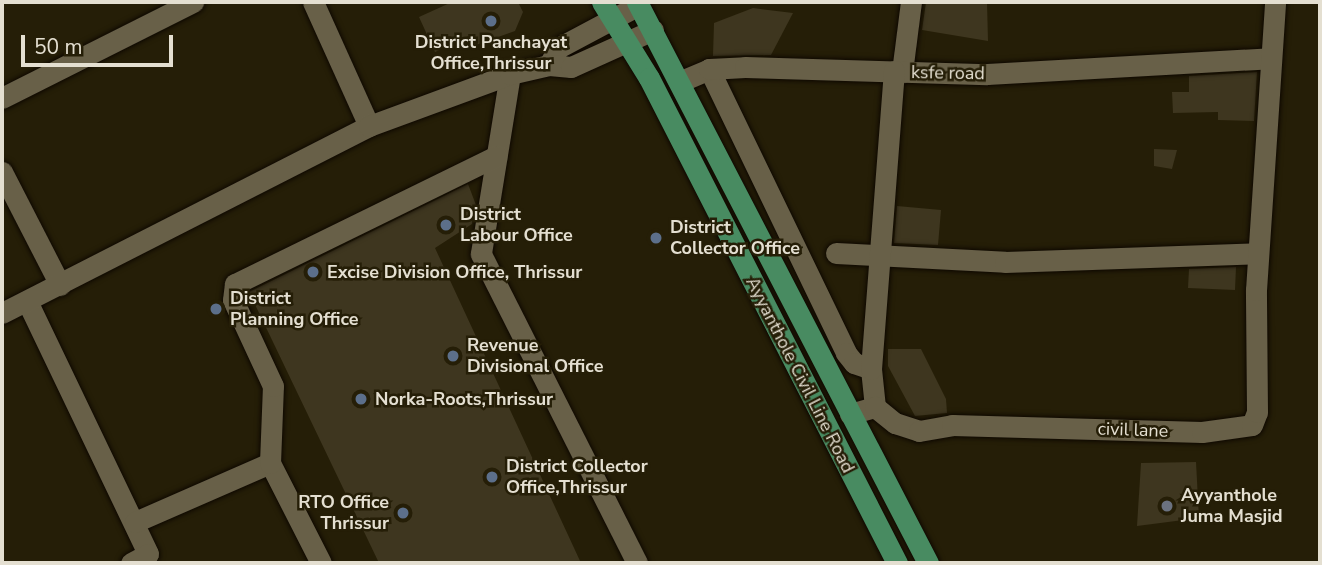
<!DOCTYPE html>
<style>
body{margin:0}
#map{position:relative;width:1322px;height:565px;overflow:hidden;background:#251e07;font-family:"Nunito Sans",sans-serif}
div>[style]{position:absolute}
.building>*{inset:0;background:#3e361f}
.roads{filter:drop-shadow(0 0 2px #0e0800) drop-shadow(0 0 2px #0e0800)}
.minor>*{height:21px;margin:-10.5px;padding:0 10.5px;transform-origin:10.5px;border-radius:10.5px;background:#686048}
.major>*{height:21px;margin:-10.5px;padding:0 10.5px;transform-origin:10.5px;border-radius:10.5px;background:#488b61}
.dots>*{width:19px;height:19px;translate:-50% -50%;box-sizing:border-box;border:4px solid #251e07;border-radius:50%}
span{translate:-50% -50%;white-space:nowrap;text-align:center;line-height:1.15;-webkit-text-stroke:5px #251e07;paint-order:stroke}
.poi-label{font-size:18px;color:#e4dfd1;font-weight:700}
.left{translate:0 -50%;text-align:left}
.right{translate:-100% -50%;text-align:right}
.street-label{font-size:18px;color:#e4dfd1}
.frame{position:absolute;inset:0;border:4px solid #e4dfd1;pointer-events:none}
.scale{position:absolute;left:21px;top:35px;width:152px;height:32px;box-sizing:border-box;border:4px solid #e4dfd1;border-top:0;padding-left:9px;font-size:21px;line-height:24px;white-space:nowrap;color:#e4dfd1;-webkit-text-stroke:5px #251e07;paint-order:stroke}
</style>
<div id="map">
<div class="building">
<i style="clip-path:polygon(452px 2px,518px 2px,523px 12px,515px 31px,473px 46px,469px 36px,435px 52px,419px 17px)"></i>
<i style="clip-path:polygon(926px 2px,987px 2px,988px 41px,922px 30px)"></i>
<i style="clip-path:polygon(753px 8px,793px 13px,771px 55px,713px 56px,714px 23px)"></i>
<i style="clip-path:polygon(1257px 72px,1254px 121px,1218px 120px,1218px 112px,1173px 113px,1172px 92px,1189px 92px,1189px 76px)"></i>
<i style="clip-path:polygon(1154px 149px,1177px 150px,1172px 169px,1154px 166px)"></i>
<i style="clip-path:polygon(468px 184px,476px 205px,472px 224px,435px 248px,581px 563px,379px 563px,249px 292px)"></i>
<i style="clip-path:polygon(897px 206px,941px 210px,938px 245px,894px 243px)"></i>
<i style="clip-path:polygon(1236px 267px,1235px 290px,1188px 288px,1189px 269px)"></i>
<i style="clip-path:polygon(888px 349px,921px 349px,946px 399px,947px 413px,915px 416px,888px 366px)"></i>
<i style="clip-path:polygon(1196px 462px,1199px 518px,1137px 526px,1141px 463px)"></i>
</div>
<div class="roads">
<div class="minor">
<i style="left:313px;top:2px;width:136px;rotate:65.7deg"></i>
<i style="left:549px;top:65px;width:19px;rotate:-62deg"></i>
<i style="left:558px;top:48px;width:92px;rotate:-28deg"></i>
<i style="left:709px;top:69px;width:315px;rotate:64.2deg"></i>
<i style="left:846px;top:353px;width:13px;rotate:51deg"></i>
<i style="left:854px;top:363px;width:18px;rotate:19deg"></i>
<i style="left:902px;top:72px;width:71px;rotate:-82.7deg"></i>
<i style="left:510px;top:74px;width:182px;rotate:99.2deg"></i>
<i style="left:481px;top:254px;width:346px;rotate:63.2deg"></i>
<i style="left:679px;top:82px;width:33px;rotate:-23deg"></i>
<i style="left:709px;top:69px;width:36px;rotate:-3deg"></i>
<i style="left:745px;top:67px;width:242px;rotate:1.7deg"></i>
<i style="left:987px;top:74px;width:284px;rotate:-3.2deg"></i>
<i style="left:2px;top:98px;width:214px;rotate:-26.7deg"></i>
<i style="left:2px;top:172px;width:127px;rotate:62.8deg"></i>
<i style="left:836px;top:253px;width:169px;rotate:3deg"></i>
<i style="left:1005px;top:262px;width:253px;rotate:-2deg"></i>
<i style="left:27px;top:301px;width:280px;rotate:64.4deg"></i>
<i style="left:148px;top:554px;width:19px;rotate:152deg"></i>
<i style="left:2px;top:313px;width:412px;rotate:-27deg"></i>
<i style="left:369px;top:126px;width:150px;rotate:-20.2deg"></i>
<i style="left:510px;top:74px;width:40px;rotate:-13deg"></i>
<i style="left:549px;top:65px;width:22px;rotate:5deg"></i>
<i style="left:571px;top:67px;width:90px;rotate:-24.3deg"></i>
<i style="left:875px;top:407px;width:38px;rotate:-96deg"></i>
<i style="left:871px;top:369px;width:299px;rotate:-85.6deg"></i>
<i style="left:850px;top:414px;width:26px;rotate:-16deg"></i>
<i style="left:875px;top:407px;width:26px;rotate:39deg"></i>
<i style="left:895px;top:423px;width:25px;rotate:18deg"></i>
<i style="left:919px;top:431px;width:34px;rotate:-10deg"></i>
<i style="left:952px;top:425px;width:250px;rotate:1.6deg"></i>
<i style="left:1202px;top:432px;width:50px;rotate:-8deg"></i>
<i style="left:1252px;top:425px;width:14px;rotate:-69deg"></i>
<i style="left:1257px;top:412px;width:122px;rotate:-90.5deg"></i>
<i style="left:1256px;top:290px;width:289px;rotate:-86.2deg"></i>
<i style="left:135px;top:522px;width:147px;rotate:-23.6deg"></i>
<i style="left:321px;top:563px;width:112px;rotate:-117deg"></i>
<i style="left:270px;top:463px;width:77px;rotate:-87.8deg"></i>
<i style="left:273px;top:386px;width:95px;rotate:-114.9deg"></i>
<i style="left:233px;top:300px;width:16px;rotate:-83deg"></i>
<i style="left:235px;top:284px;width:291px;rotate:-26.1deg"></i>
</div>
<div class="major">
<i style="left:602px;top:2px;width:89px;rotate:58.3deg"></i>
<i style="left:649px;top:78px;width:545px;rotate:62.92deg"></i>
<i style="left:637px;top:2px;width:632px;rotate:62.58deg"></i>
</div>
</div>
<div class="dots">
<i style="left:491px;top:21px;background:#5c6f8a"></i>
<i style="left:446px;top:225px;background:#5c6f8a"></i>
<i style="left:656px;top:238px;background:#5c6f8a"></i>
<i style="left:313px;top:272px;background:#5c6f8a"></i>
<i style="left:216px;top:309px;background:#5c6f8a"></i>
<i style="left:453px;top:356px;background:#5c6f8a"></i>
<i style="left:361px;top:399px;background:#5c6f8a"></i>
<i style="left:492px;top:477px;background:#5c6f8a"></i>
<i style="left:1167px;top:506px;background:#6b7280"></i>
<i style="left:403px;top:513px;background:#5c6f8a"></i>
</div>
<div class="poi-label">
<span style="left:491px;top:53px">District Panchayat<br>Office,Thrissur</span>
<span class="left" style="left:460px;top:225px">District<br>Labour Office</span>
<span class="left" style="left:670px;top:238px">District<br>Collector Office</span>
<span class="left" style="left:327px;top:272px">Excise Division Office, Thrissur</span>
<span class="left" style="left:230px;top:309px">District<br>Planning Office</span>
<span class="left" style="left:467px;top:356px">Revenue<br>Divisional Office</span>
<span class="left" style="left:375px;top:399px">Norka-Roots,Thrissur</span>
<span class="left" style="left:506px;top:477px">District Collector<br>Office,Thrissur</span>
<span class="left" style="left:1181px;top:506px">Ayyanthole<br>Juma Masjid</span>
<span class="right" style="left:389px;top:513px">RTO Office<br>Thrissur</span>
</div>
<div class="street-label">
<span style="left:948px;top:73px;rotate:1deg">ksfe road</span>
<span style="left:800px;top:375px;rotate:63deg">Ayyanthole Civil Line Road</span>
<span style="left:1133px;top:430px;rotate:2deg">civil lane</span>
</div>
<div class="frame"></div>
<div class="scale">50 m</div>
</div>
